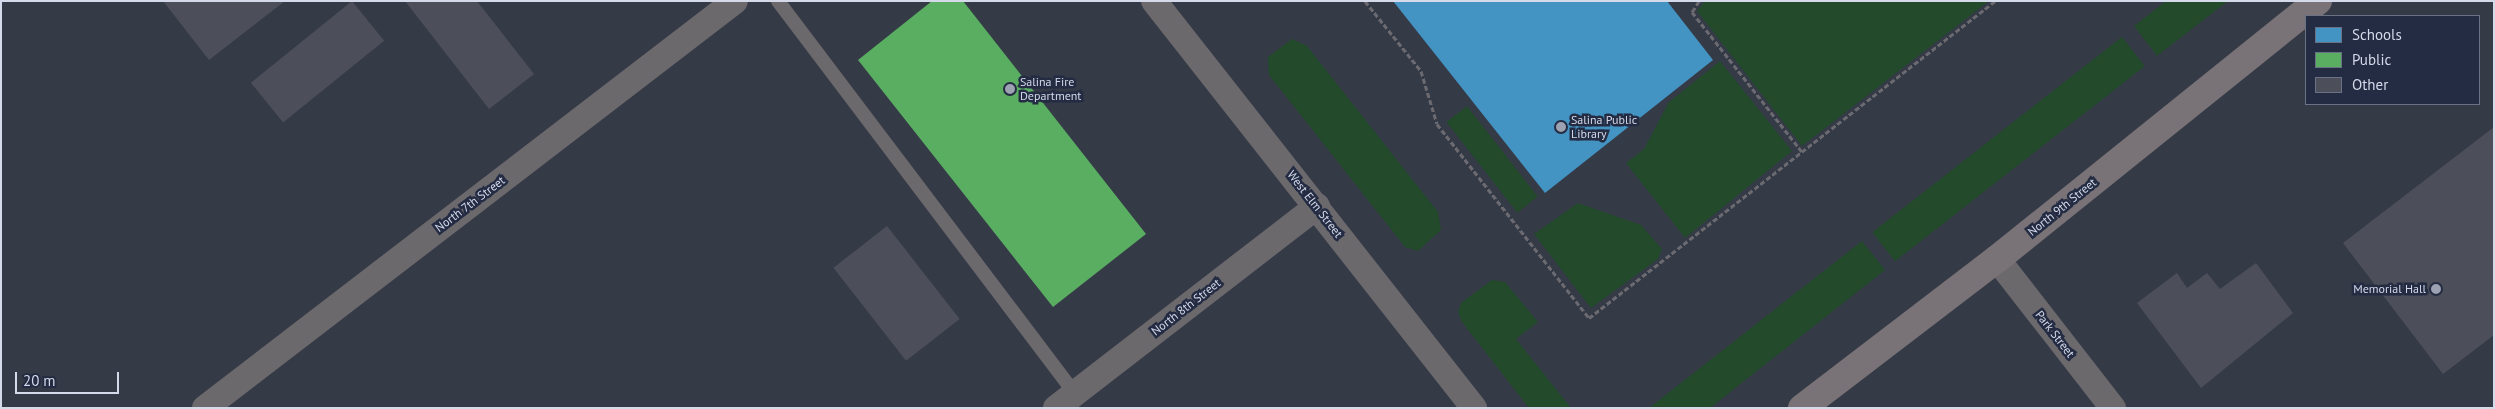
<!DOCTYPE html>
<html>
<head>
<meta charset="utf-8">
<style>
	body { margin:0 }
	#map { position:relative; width:2495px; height:409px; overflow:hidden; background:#353a47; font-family:"PT Sans",sans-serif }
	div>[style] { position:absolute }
	.green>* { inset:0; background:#224a2b; transform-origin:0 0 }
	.schools>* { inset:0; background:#4393c3 }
	.public>* { inset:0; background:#5aae61 }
	.building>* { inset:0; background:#4c4f5a; transform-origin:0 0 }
	.path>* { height:3px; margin-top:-1.5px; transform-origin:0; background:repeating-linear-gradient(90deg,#6b6a70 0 5px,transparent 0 7.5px) }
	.service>* { height:14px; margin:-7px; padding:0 7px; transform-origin:7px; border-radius:7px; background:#6c696d }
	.minor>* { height:26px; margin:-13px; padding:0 13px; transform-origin:13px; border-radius:13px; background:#6c696d }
	.primary>* { height:28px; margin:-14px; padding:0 14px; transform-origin:14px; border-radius:14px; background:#797377 }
	.dots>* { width:14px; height:14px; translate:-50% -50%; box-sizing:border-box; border:2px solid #242c43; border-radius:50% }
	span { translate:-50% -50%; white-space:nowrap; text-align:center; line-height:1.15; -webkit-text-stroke:5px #242c43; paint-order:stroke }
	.poi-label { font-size:12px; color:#d4daea }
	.left { translate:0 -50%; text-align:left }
	.right { translate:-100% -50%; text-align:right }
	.street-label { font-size:12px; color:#d4daea }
	.frame { position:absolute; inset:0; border:2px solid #d4daea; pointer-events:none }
	.legend { position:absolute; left:2305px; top:15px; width:175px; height:90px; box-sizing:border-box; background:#242c43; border:1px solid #6a7286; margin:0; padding:6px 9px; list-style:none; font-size:15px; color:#d4daea }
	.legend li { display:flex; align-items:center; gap:10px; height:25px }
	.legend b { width:25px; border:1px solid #6a7286 }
	.scale { position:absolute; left:15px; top:372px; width:104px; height:22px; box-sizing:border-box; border:2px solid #d4daea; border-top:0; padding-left:6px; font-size:15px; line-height:18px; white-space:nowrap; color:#d4daea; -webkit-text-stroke:4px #242c43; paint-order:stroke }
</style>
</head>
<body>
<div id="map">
	<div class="green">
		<i style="clip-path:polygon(1705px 1px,1989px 1px,1802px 146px,1697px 11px)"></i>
		<i style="clip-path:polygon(2166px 1px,2228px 1px,2157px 56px,2134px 26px)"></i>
		<i style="left:2122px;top:37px;width:37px;height:317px;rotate:52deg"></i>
		<i style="clip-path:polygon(1292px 39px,1307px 46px,1438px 212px,1441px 230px,1418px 251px,1405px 247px,1269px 75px,1268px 57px)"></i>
		<i style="clip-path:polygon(1720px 61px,1792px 151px,1685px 238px,1626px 163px,1644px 149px,1669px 102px)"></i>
		<i style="left:1467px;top:106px;width:115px;height:26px;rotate:52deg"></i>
		<i style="clip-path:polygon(1578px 203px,1641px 225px,1662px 249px,1658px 259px,1591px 308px,1534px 234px)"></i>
		<i style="clip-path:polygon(1862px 241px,1885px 270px,1710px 408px,1649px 408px)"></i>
		<i style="clip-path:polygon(1492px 280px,1505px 282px,1538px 322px,1516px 339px,1571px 408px,1529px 408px,1462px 322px,1458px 312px,1461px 303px)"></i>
	</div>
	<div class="schools">
		<i style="clip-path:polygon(1393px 1px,1667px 1px,1713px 60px,1545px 193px)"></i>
	</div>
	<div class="public">
		<i style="clip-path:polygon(932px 1px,963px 1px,1146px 234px,1053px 307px,858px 60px)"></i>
	</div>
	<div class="building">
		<i style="clip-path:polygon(163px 1px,285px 1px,209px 60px)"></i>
		<i style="left:352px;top:1px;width:51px;height:130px;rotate:51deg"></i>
		<i style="clip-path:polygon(405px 1px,477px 1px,534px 74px,489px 109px)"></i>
		<i style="clip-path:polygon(2494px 127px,2494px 335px,2443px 374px,2343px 243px)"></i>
		<i style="left:887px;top:226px;width:118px;height:68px;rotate:52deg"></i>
		<i style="clip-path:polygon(2256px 263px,2293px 313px,2201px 388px,2137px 303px,2177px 273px,2187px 288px,2207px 273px,2220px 289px)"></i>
	</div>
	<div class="path">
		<i style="left:1365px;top:1px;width:90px;rotate:51.3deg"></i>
		<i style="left:1421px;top:71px;width:55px;rotate:73.2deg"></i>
		<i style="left:1437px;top:124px;width:246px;rotate:51.9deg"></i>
		<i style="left:1589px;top:318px;width:515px;rotate:-37.98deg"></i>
		<i style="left:1699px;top:1px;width:13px;rotate:122deg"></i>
		<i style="left:1692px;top:12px;width:178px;rotate:51.8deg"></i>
	</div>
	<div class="service">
		<i style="left:778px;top:1px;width:491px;rotate:52.9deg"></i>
	</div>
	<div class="minor">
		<i style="left:1154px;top:1px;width:518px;rotate:51.82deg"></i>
		<i style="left:1997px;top:259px;width:189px;rotate:52.1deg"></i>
		<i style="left:205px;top:408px;width:668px;rotate:-37.52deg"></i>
		<i style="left:1056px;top:408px;width:330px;rotate:-37.7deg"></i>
	</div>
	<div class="primary">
		<i style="left:1802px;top:408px;width:245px;rotate:-37.4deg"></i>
		<i style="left:1997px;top:259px;width:412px;rotate:-38.8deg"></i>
	</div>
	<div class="dots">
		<i style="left:1010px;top:89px;background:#9ca2b1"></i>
		<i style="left:1561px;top:127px;background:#9ca2b1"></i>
		<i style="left:2436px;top:289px;background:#9ca2b1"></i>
	</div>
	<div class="poi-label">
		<span class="left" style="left:1020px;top:89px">Salina Fire<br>Department</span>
		<span class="left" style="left:1571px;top:127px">Salina Public<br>Library</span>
		<span class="right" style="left:2426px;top:289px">Memorial Hall</span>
	</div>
	<div class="street-label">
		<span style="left:470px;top:204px;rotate:-37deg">North 7th Street</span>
		<span style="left:1315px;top:204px;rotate:52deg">West Elm Street</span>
		<span style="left:2062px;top:207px;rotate:-39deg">North 9th Street</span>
		<span style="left:1186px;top:307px;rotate:-38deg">North 8th Street</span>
		<span style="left:2055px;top:334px;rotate:52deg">Park Street</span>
	</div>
	<div class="frame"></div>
	<ul class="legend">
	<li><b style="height:14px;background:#4393c3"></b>Schools</li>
	<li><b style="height:14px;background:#5aae61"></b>Public</li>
	<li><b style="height:14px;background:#4c4f5a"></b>Other</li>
	</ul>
	<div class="scale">20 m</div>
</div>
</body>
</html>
